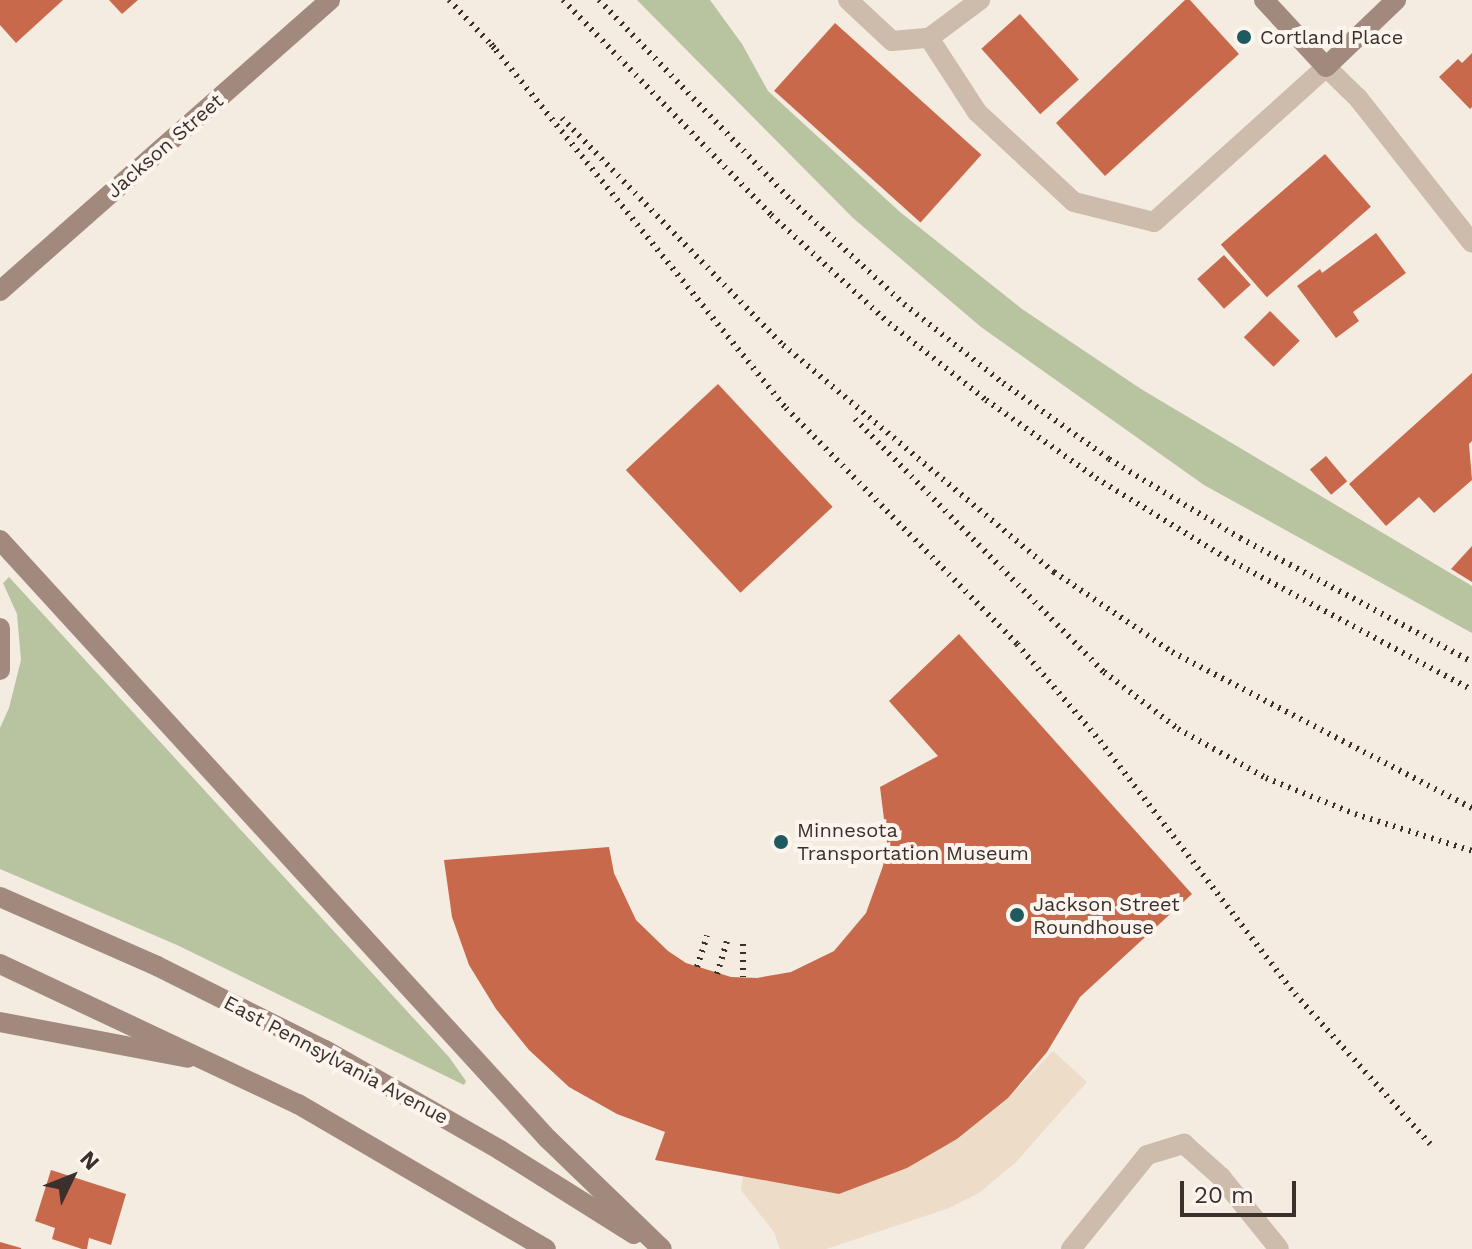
<!DOCTYPE html>
<html>
<head>
<meta charset="utf-8">
<style>
	body { margin:0 }
	#map { position:relative; width:1472px; height:1249px; overflow:hidden; background:#f4ebe1; font-family:"Work Sans",sans-serif }
	div>[style] { position:absolute }
	.green>* { inset:0; background:#b8c4a0 }
	.plaza>* { inset:0; background:#ecdcc8 }
	.building>* { inset:0; background:#c8694b; transform-origin:0 0 }
	.lane>* { height:20px; margin:-10px; padding:0 10px; transform-origin:10px; border-radius:10px; background:#cdbbac }
	.street>* { height:20px; margin:-10px; padding:0 10px; transform-origin:10px; border-radius:10px; background:#cdbbac }
	.secondary>* { height:20px; margin:-10px; padding:0 10px; transform-origin:10px; border-radius:10px; background:#a18a7d }
	.rail>* { height:6px; margin-top:-3px; transform-origin:0; background:repeating-linear-gradient(90deg,#3b302b 0 2px,transparent 0 8px) }
	.dots>* { width:22px; height:22px; translate:-50% -50%; box-sizing:border-box; border:4px solid #fbf5ee; border-radius:50% }
	span { translate:-50% -50%; white-space:nowrap; text-align:center; line-height:1.15; -webkit-text-stroke:8px #fbf5ee; paint-order:stroke }
	.poi-label { font-size:20px; color:#3b302b }
	.left { translate:0 -50%; text-align:left }
	.street-label { font-size:20px; color:#3b302b }
	.north { position:absolute; left:32px; top:1137px; width:80px; height:80px; -webkit-text-stroke:6px #fbf5ee; paint-order:stroke; rotate:47deg; font-size:22px; font-weight:700; line-height:32px; text-align:center; color:#3b302b }
	.north::after { content:''; display:block; margin:auto; width:28px; height:36px; background:#3b302b; clip-path:polygon(50% 0,100% 100%,50% 72%,0 100%) }
	.scale { position:absolute; left:1180px; top:1181px; width:116px; height:36px; box-sizing:border-box; border:4px solid #3b302b; border-top:0; padding-left:10px; font-size:24px; line-height:28px; white-space:nowrap; color:#3b302b; -webkit-text-stroke:6px #fbf5ee; paint-order:stroke }
</style>
</head>
<body>
<div id="map">
	<div class="green">
		<i style="clip-path:polygon(637px 0,710px 0,742px 44px,768px 91px,900px 212px,1022px 309px,1141px 389px,1472px 586px,1472px 633px,1204px 485px,981px 327px,853px 218px)"></i>
		<i style="clip-path:polygon(9px 577px,449px 1057px,466px 1081px,464px 1085px,177px 945px,0 869px,0 728px,9px 708px,21px 660px,17px 614px,3px 583px)"></i>
	</div>
	<div class="plaza">
		<i style="clip-path:polygon(1053px 1051px,1087px 1082px,1015px 1163px,979px 1193px,949px 1208px,826px 1249px,780px 1249px,774px 1232px,741px 1190px,743px 1176px,839px 1194px,907px 1168px,957px 1139px,1008px 1098px)"></i>
	</div>
	<div class="building">
		<i style="clip-path:polygon(0 0,63px 0,16px 43px,0 25px)"></i>
		<i style="clip-path:polygon(109px 0,138px 0,122px 14px)"></i>
		<i style="clip-path:polygon(1185px 0,1190px 0,1239px 54px,1105px 176px,1056px 123px)"></i>
		<i style="left:1020px;top:14px;width:88px;height:52px;rotate:48deg"></i>
		<i style="left:835px;top:23px;width:197px;height:91px;rotate:42deg"></i>
		<i style="clip-path:polygon(1472px 53px,1472px 107px,1470px 109px,1439px 77px,1458px 59px,1462px 63px)"></i>
		<i style="left:1325px;top:154px;width:70px;height:138px;rotate:49deg"></i>
		<i style="clip-path:polygon(1376px 233px,1406px 273px,1353px 312px,1359px 321px,1336px 338px,1297px 286px,1320px 269px,1322px 273px)"></i>
		<i style="left:1224px;top:255px;width:40px;height:36px;rotate:48deg"></i>
		<i style="left:1270px;top:311px;width:42px;height:37px;rotate:45deg"></i>
		<i style="clip-path:polygon(1472px 373px,1472px 441px,1469px 444px,1472px 480px,1434px 513px,1419px 497px,1386px 526px,1349px 484px)"></i>
		<i style="left:718px;top:384px;width:168px;height:126px;rotate:47deg"></i>
		<i style="left:1326px;top:456px;width:33px;height:21px;rotate:50deg"></i>
		<i style="clip-path:polygon(1472px 546px,1472px 582px,1451px 569px)"></i>
		<i style="clip-path:polygon(959px 634px,1192px 894px,1080px 997px,1047px 1052px,1008px 1098px,957px 1139px,907px 1168px,839px 1194px,655px 1160px,665px 1132px,617px 1114px,569px 1087px,529px 1050px,496px 1009px,469px 965px,452px 917px,444px 860px,609px 847px,614px 873px,636px 920px,668px 951px,686px 963px,731px 977px,757px 978px,791px 972px,834px 951px,866px 913px,883px 866px,887px 843px,880px 787px,938px 756px,889px 701px)"></i>
		<i style="clip-path:polygon(51px 1170px,126px 1194px,111px 1245px,89px 1238px,87px 1249px,82px 1249px,52px 1239px,55px 1228px,35px 1221px)"></i>
		<i style="clip-path:polygon(0 1242px,21px 1248px,21px 1249px,0 1249px)"></i>
	</div>
	<div class="lane">
		<i style="left:848px;top:0;width:60px;rotate:43deg"></i>
		<i style="left:892px;top:41px;width:37px;rotate:-5deg"></i>
		<i style="left:929px;top:38px;width:64px;rotate:-36.7deg"></i>
		<i style="left:929px;top:38px;width:88px;rotate:57deg"></i>
		<i style="left:977px;top:112px;width:132px;rotate:42.9deg"></i>
		<i style="left:1074px;top:202px;width:82px;rotate:14deg"></i>
		<i style="left:1154px;top:222px;width:232px;rotate:-42deg"></i>
		<i style="left:1071px;top:1249px;width:121px;rotate:-51deg"></i>
		<i style="left:1147px;top:1155px;width:39px;rotate:-17deg"></i>
		<i style="left:1184px;top:1144px;width:50px;rotate:41.7deg"></i>
		<i style="left:1221px;top:1177px;width:92px;rotate:51.1deg"></i>
	</div>
	<div class="street">
		<i style="left:1326px;top:67px;width:45px;rotate:44.1deg"></i>
		<i style="left:1358px;top:98px;width:184px;rotate:51.8deg"></i>
	</div>
	<div class="secondary">
		<i style="left:1264px;top:0;width:91px;rotate:47.2deg"></i>
		<i style="left:1326px;top:67px;width:97px;rotate:-43.7deg"></i>
		<i style="left:0;top:291px;width:440px;rotate:-41.4deg"></i>
		<i style="left:0;top:540px;width:812px;rotate:47.55deg"></i>
		<i style="left:548px;top:1139px;width:158px;rotate:44deg"></i>
		<i style="left:0;top:628px;width:42px;rotate:90deg"></i>
		<i style="left:0;top:897px;width:171px;rotate:23.7deg"></i>
		<i style="left:157px;top:966px;width:188px;rotate:26.6deg"></i>
		<i style="left:325px;top:1050px;width:202px;rotate:29.7deg"></i>
		<i style="left:500px;top:1150px;width:158px;rotate:32.1deg"></i>
		<i style="left:0;top:964px;width:329px;rotate:25.2deg"></i>
		<i style="left:298px;top:1104px;width:287px;rotate:30.3deg"></i>
		<i style="left:0;top:1022px;width:191px;rotate:10.8deg"></i>
	</div>
	<div class="rail">
		<i style="left:449px;top:0;width:71px;rotate:46.7deg"></i>
		<i style="left:563px;top:0;width:299px;rotate:45.9deg"></i>
		<i style="left:771px;top:215px;width:160px;rotate:42.5deg"></i>
		<i style="left:889px;top:323px;width:124px;rotate:38.4deg"></i>
		<i style="left:986px;top:400px;width:135px;rotate:35.3deg"></i>
		<i style="left:1096px;top:478px;width:153px;rotate:31.6deg"></i>
		<i style="left:1226px;top:558px;width:279px;rotate:28.2deg"></i>
		<i style="left:599px;top:0;width:279px;rotate:46.2deg"></i>
		<i style="left:792px;top:201px;width:152px;rotate:42.6deg"></i>
		<i style="left:904px;top:304px;width:127px;rotate:38.6deg"></i>
		<i style="left:1003px;top:383px;width:130px;rotate:35.6deg"></i>
		<i style="left:1109px;top:459px;width:153px;rotate:31.1deg"></i>
		<i style="left:1240px;top:538px;width:263px;rotate:28.1deg"></i>
		<i style="left:491px;top:44px;width:469px;rotate:51deg"></i>
		<i style="left:786px;top:408px;width:330px;rotate:45.6deg"></i>
		<i style="left:1017px;top:644px;width:128px;rotate:49.4deg"></i>
		<i style="left:1100px;top:741px;width:319px;rotate:52.4deg"></i>
		<i style="left:1295px;top:994px;width:202px;rotate:48deg"></i>
		<i style="left:562px;top:118px;width:317px;rotate:45.8deg"></i>
		<i style="left:783px;top:345px;width:354px;rotate:40deg"></i>
		<i style="left:1054px;top:572px;width:143px;rotate:34.1deg"></i>
		<i style="left:1172px;top:652px;width:338px;rotate:27.5deg"></i>
		<i style="left:855px;top:419px;width:355px;rotate:45.5deg"></i>
		<i style="left:1104px;top:672px;width:93px;rotate:37.6deg"></i>
		<i style="left:1178px;top:729px;width:101px;rotate:29.1deg"></i>
		<i style="left:1266px;top:778px;width:96px;rotate:22deg"></i>
		<i style="left:1355px;top:814px;width:123px;rotate:17.5deg"></i>
		<i style="left:743px;top:944px;width:33px;rotate:90deg"></i>
		<i style="left:697px;top:967px;width:33px;rotate:-72deg"></i>
		<i style="left:717px;top:974px;width:34px;rotate:-73deg"></i>
	</div>
	<div class="dots">
		<i style="left:1244px;top:37px;background:#1f5a5e"></i>
		<i style="left:781px;top:842px;background:#1f5a5e"></i>
		<i style="left:1017px;top:915px;background:#1f5a5e"></i>
	</div>
	<div class="poi-label">
		<span class="left" style="left:1260px;top:37px">Cortland Place</span>
		<span class="left" style="left:797px;top:842px">Minnesota<br>Transportation Museum</span>
		<span class="left" style="left:1033px;top:916px">Jackson Street<br>Roundhouse</span>
	</div>
	<div class="street-label">
		<span style="left:165px;top:146px;rotate:-41deg">Jackson Street</span>
		<span style="left:336px;top:1060px;rotate:28deg">East Pennsylvania Avenue</span>
	</div>
	<div class="north">N</div>
	<div class="scale">20 m</div>
</div>
</body>
</html>
